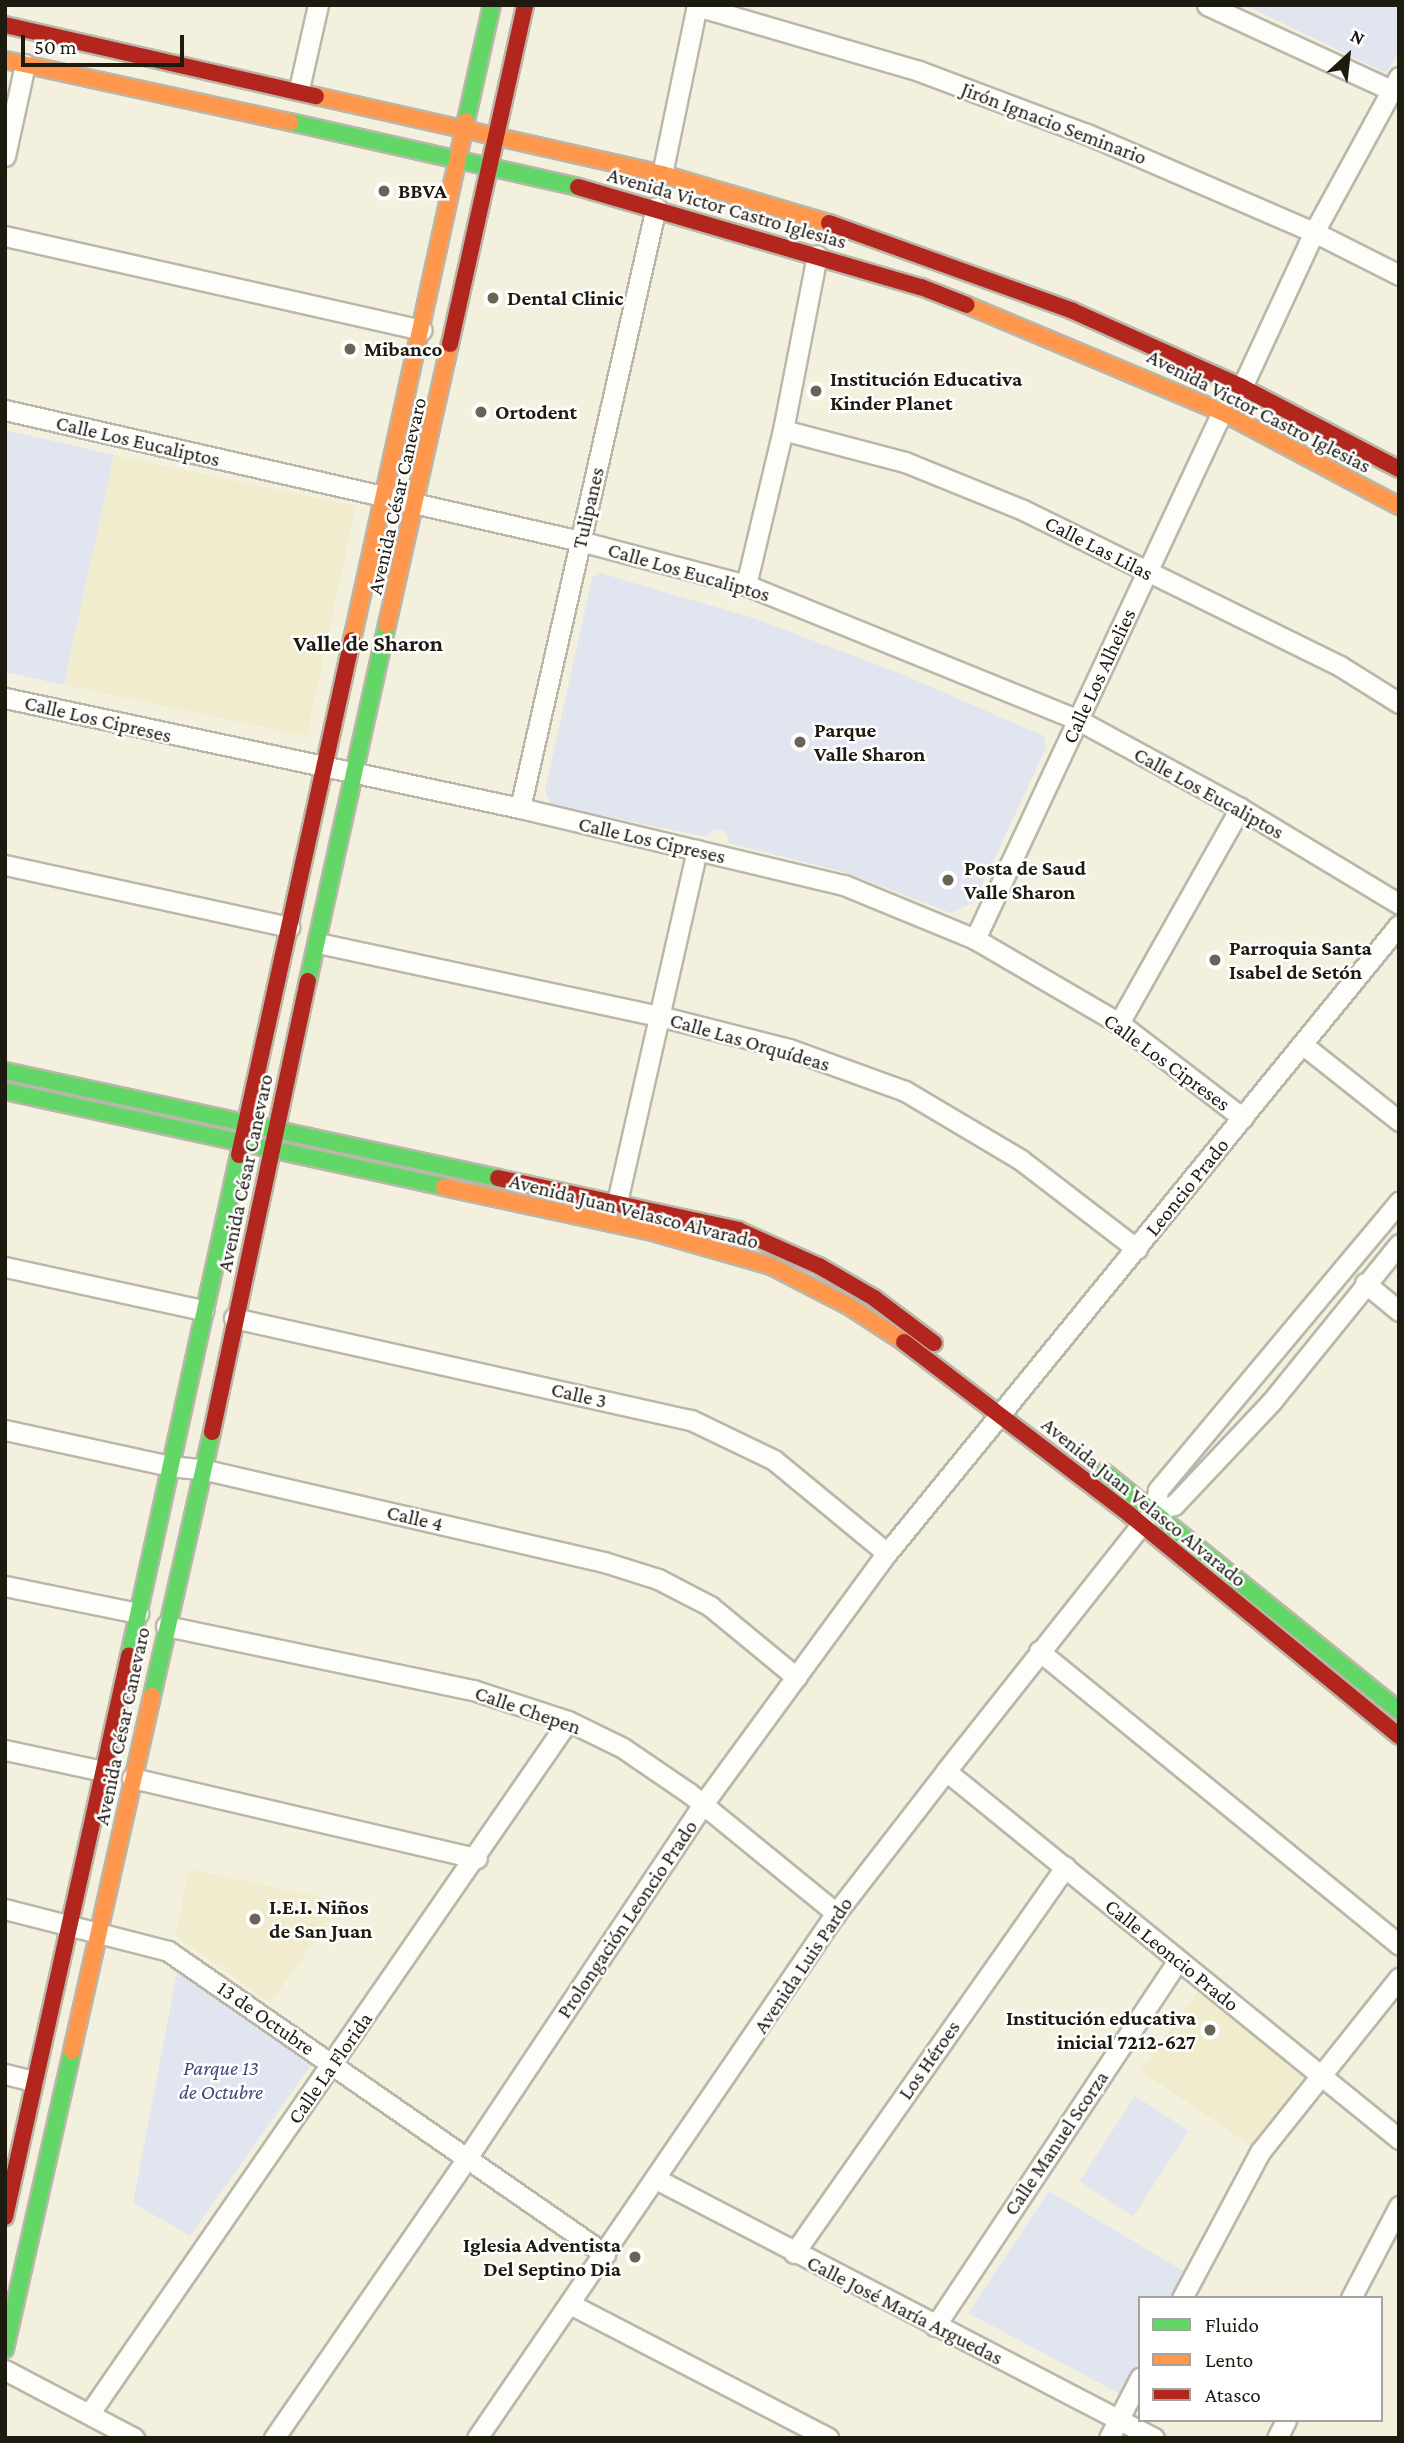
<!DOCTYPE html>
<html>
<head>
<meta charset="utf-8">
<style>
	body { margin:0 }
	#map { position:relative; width:1404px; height:2443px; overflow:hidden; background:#f3f0de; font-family:"Crimson Pro",serif }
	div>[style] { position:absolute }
	.built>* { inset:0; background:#f2ecce; transform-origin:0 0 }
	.green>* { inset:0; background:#e1e5f0; transform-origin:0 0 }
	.roads { filter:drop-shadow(2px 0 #bab7a9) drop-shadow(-2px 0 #bab7a9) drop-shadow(0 2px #bab7a9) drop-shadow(0 -2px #bab7a9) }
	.street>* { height:19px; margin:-9.5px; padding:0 9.5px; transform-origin:9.5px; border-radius:9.5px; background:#fdfdfa }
	.fast>* { height:16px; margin:-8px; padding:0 8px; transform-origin:8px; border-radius:8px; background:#63d668 }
	.slow>* { height:16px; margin:-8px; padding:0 8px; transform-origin:8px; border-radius:8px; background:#ff974d }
	.jam>* { height:16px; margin:-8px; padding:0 8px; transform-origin:8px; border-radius:8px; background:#b3261e }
	.dots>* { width:19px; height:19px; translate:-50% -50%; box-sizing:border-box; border:4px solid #fff; border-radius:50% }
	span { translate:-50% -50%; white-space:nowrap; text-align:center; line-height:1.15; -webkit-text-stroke:5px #fff; paint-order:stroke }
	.street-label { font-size:21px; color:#1d1a0f }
	.poi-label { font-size:21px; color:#1d1a0f; font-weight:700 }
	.left { translate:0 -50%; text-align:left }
	.right { translate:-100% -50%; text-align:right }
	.park-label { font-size:21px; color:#414a7d; font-style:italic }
	.neighbourhood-label { font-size:23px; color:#1d1a0f; font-weight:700 }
	.frame { position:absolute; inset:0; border:7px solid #1d1a0f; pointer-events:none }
	.legend { position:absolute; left:1138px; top:2296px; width:245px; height:126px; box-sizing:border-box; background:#fff; border:2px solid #a5a39f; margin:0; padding:9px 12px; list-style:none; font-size:21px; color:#1d1a0f }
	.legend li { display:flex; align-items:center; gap:14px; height:35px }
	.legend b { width:35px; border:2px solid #a5a39f }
	.north { position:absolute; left:1313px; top:21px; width:70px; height:70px; -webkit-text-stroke:5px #fff; paint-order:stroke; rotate:27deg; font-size:19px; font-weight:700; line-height:28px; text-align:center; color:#1d1a0f }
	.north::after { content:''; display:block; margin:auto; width:24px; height:32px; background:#1d1a0f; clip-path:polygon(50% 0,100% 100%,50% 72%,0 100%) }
	.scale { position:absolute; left:21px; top:35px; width:163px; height:32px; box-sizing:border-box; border:4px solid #1d1a0f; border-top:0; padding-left:9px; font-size:21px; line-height:24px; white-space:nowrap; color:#1d1a0f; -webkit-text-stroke:5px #fff; paint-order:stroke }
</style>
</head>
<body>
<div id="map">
	<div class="built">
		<i style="left:114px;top:455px;width:247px;height:235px;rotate:12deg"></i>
		<i style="clip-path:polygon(189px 1869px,343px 1902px,270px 2003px,176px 1936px)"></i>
		<i style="clip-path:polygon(1200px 1989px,1303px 2076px,1253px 2147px,1141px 2071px)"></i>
	</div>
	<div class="green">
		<i style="clip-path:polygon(1245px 5px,1399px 5px,1399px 53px,1386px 73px)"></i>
		<i style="clip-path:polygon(5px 430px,114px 455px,64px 685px,5px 672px)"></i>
		<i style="clip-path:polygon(600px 573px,753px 618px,899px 673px,1044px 736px,1046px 748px,974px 902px,951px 913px,844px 872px,730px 843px,725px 831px,714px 829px,707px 837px,551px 805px,545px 791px,592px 578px)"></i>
		<i style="clip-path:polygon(177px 1972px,311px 2065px,190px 2236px,133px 2203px)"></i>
		<i style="left:1135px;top:2096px;width:64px;height:102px;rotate:33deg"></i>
		<i style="clip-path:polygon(1049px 2191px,1187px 2273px,1174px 2298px,1140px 2298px,1140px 2362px,1122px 2395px,968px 2313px)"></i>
	</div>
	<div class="roads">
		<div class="street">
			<i style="left:1207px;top:5px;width:203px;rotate:24.8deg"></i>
			<i style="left:697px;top:6px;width:231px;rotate:16.3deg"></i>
			<i style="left:919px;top:71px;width:179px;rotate:20.6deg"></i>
			<i style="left:1087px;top:134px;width:247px;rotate:23.4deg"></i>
			<i style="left:1314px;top:232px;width:95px;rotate:26.8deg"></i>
			<i style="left:299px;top:89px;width:86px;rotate:-77.3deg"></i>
			<i style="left:5px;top:156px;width:94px;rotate:-77.7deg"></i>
			<i style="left:662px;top:174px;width:173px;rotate:-78.3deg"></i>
			<i style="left:5px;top:236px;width:427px;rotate:12.7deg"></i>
			<i style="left:1242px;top:387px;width:171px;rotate:-65.1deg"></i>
			<i style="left:1314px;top:232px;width:177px;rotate:-61.3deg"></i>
			<i style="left:5px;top:410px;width:590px;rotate:12.83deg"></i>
			<i style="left:580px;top:541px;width:172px;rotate:14.8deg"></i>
			<i style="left:746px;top:585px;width:358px;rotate:22.1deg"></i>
			<i style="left:1078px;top:720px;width:184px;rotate:28.5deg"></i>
			<i style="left:1240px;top:808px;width:186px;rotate:31.1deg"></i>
			<i style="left:783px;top:430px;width:126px;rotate:14.7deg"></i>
			<i style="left:905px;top:462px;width:127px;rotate:22.1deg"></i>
			<i style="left:1023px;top:510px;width:353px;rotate:26.2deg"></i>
			<i style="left:1340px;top:666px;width:70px;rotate:32.1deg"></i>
			<i style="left:746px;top:585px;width:159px;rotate:-76.6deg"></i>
			<i style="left:783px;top:430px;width:178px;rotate:-79deg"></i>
			<i style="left:5px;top:698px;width:527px;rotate:12.06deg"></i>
			<i style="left:520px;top:808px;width:333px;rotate:13.4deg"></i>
			<i style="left:844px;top:885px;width:142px;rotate:22.4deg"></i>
			<i style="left:975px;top:939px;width:167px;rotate:30.3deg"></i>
			<i style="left:1119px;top:1023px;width:156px;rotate:37.5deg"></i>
			<i style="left:520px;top:808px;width:616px;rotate:-77.25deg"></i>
			<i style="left:5px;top:865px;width:291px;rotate:12.3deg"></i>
			<i style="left:975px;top:939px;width:582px;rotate:-64.89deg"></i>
			<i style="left:318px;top:943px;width:349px;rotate:12.1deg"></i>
			<i style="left:659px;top:1016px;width:134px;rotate:14.2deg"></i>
			<i style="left:789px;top:1049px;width:123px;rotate:19.9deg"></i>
			<i style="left:905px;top:1091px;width:135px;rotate:30.7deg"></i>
			<i style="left:1021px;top:1160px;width:146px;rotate:37.5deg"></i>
			<i style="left:1119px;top:1023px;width:247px;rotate:-60.6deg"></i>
			<i style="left:1302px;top:1044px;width:124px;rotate:38.4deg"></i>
			<i style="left:617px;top:1202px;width:361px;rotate:-77.2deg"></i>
			<i style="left:5px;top:1267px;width:203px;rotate:12.3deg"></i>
			<i style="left:1365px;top:1283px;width:44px;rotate:39.5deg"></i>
			<i style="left:234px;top:1318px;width:468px;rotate:12.6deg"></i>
			<i style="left:691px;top:1420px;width:92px;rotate:25.7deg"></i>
			<i style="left:774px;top:1460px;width:146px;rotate:39.5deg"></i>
			<i style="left:5px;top:1430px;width:169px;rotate:12.3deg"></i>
			<i style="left:170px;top:1466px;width:31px;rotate:6deg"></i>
			<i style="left:201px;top:1469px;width:414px;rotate:13deg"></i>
			<i style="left:604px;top:1562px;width:57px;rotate:17.5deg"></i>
			<i style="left:658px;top:1579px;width:59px;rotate:27.4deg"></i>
			<i style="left:710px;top:1606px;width:112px;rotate:39.5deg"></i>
			<i style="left:1154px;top:1511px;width:21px;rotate:-79deg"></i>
			<i style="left:1158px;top:1490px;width:376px;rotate:-50.1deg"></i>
			<i style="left:5px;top:1586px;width:136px;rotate:11.5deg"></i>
			<i style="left:166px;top:1626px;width:314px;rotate:11.8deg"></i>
			<i style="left:473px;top:1690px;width:100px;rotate:18.1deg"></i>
			<i style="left:568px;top:1721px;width:61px;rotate:26.1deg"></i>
			<i style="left:623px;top:1748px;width:80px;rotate:34.3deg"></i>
			<i style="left:689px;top:1793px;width:190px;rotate:39.2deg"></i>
			<i style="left:1039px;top:1651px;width:465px;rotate:39.2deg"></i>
			<i style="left:5px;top:1750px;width:100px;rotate:12.1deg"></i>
			<i style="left:946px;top:1771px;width:584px;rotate:39.09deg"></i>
			<i style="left:132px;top:1778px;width:354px;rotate:13.1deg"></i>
			<i style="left:5px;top:1909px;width:168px;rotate:14.4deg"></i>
			<i style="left:168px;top:1951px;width:532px;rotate:34.74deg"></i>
			<i style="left:5px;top:2074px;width:29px;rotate:14deg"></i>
			<i style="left:658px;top:2180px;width:559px;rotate:27.48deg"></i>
			<i style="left:794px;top:2253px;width:472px;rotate:-54.9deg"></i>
			<i style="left:1182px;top:2298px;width:166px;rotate:-61.9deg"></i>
			<i style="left:1260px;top:2152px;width:223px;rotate:-51.4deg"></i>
			<i style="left:1351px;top:2298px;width:104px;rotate:-62.4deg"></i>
			<i style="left:570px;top:2304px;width:291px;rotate:27.4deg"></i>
			<i style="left:935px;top:2326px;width:439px;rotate:-56.4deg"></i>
			<i style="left:5px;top:2370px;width:146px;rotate:27.8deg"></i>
			<i style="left:89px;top:2414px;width:842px;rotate:-55.35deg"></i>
			<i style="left:274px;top:2438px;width:340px;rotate:-55.4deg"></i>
			<i style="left:467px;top:2158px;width:425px;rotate:-56.3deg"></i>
			<i style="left:703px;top:1804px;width:311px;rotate:-53.8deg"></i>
			<i style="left:887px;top:1553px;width:810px;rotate:-50.81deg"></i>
			<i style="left:477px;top:2438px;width:636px;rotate:-55.64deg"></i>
			<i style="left:836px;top:1913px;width:180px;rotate:-52.2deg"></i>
			<i style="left:946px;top:1771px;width:314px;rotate:-51.6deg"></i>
			<i style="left:1141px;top:1525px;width:19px;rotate:-47deg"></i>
			<i style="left:1154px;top:1511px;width:21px;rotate:-17deg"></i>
			<i style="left:1174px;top:1505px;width:143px;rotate:-46.7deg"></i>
			<i style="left:1272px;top:1401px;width:202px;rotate:-51deg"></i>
			<i style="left:1109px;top:2438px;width:68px;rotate:-62.7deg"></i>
			<i style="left:1277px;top:2438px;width:20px;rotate:-63deg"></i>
		</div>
		<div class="fast">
			<i style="left:466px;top:121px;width:119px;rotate:-77.4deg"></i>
			<i style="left:290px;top:122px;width:295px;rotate:12.7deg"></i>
			<i style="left:308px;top:981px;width:365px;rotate:-77.5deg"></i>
			<i style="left:5px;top:1071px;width:504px;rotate:12.25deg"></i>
			<i style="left:5px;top:1091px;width:449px;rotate:12.3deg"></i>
			<i style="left:1104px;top:1472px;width:380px;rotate:39deg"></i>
			<i style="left:129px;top:1656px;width:513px;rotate:-77.62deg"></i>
			<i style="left:152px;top:1696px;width:271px;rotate:-77.2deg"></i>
			<i style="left:5px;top:2349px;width:305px;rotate:-77.3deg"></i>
		</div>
		<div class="slow">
			<i style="left:5px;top:60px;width:292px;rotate:12.3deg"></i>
			<i style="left:316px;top:96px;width:355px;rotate:12.7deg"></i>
			<i style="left:662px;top:174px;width:174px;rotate:16.4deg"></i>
			<i style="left:967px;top:305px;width:277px;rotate:22.8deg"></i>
			<i style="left:1222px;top:412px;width:200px;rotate:28deg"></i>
			<i style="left:387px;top:625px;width:288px;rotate:-77.4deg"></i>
			<i style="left:352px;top:640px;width:531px;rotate:-77.61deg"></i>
			<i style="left:444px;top:1187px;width:217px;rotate:12.2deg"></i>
			<i style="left:656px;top:1233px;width:120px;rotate:16deg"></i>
			<i style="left:771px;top:1266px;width:85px;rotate:27.2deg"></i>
			<i style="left:847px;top:1305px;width:68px;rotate:33deg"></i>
			<i style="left:72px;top:2051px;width:364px;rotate:-77.3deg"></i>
		</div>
		<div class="jam">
			<i style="left:5px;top:25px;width:319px;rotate:12.9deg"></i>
			<i style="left:578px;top:187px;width:357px;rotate:16.3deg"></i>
			<i style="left:921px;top:287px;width:49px;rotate:21.4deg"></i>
			<i style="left:829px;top:223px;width:259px;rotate:19.8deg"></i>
			<i style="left:1073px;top:311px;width:185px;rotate:24.2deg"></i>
			<i style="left:1242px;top:387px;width:177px;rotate:27.6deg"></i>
			<i style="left:450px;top:344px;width:347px;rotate:-77.5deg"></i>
			<i style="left:239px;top:1155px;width:527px;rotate:-77.62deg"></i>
			<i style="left:498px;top:1178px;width:246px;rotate:12.2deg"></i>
			<i style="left:738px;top:1230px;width:89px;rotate:24deg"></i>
			<i style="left:819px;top:1266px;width:64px;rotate:30.2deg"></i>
			<i style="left:874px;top:1298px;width:75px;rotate:36.9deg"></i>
			<i style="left:904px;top:1342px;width:285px;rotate:37.4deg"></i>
			<i style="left:1130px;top:1515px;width:348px;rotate:39.4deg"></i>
			<i style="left:212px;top:1432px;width:461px;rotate:-78deg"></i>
			<i style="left:5px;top:2217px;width:575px;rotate:-77.54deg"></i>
		</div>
	</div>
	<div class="dots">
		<i style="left:384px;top:191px;background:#686557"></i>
		<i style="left:493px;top:298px;background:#686557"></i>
		<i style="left:350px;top:349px;background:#686557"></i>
		<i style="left:816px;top:391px;background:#686557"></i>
		<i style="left:481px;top:412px;background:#686557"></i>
		<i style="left:800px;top:742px;background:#686557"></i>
		<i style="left:948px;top:880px;background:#686557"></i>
		<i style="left:1215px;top:960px;background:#686557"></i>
		<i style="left:255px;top:1919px;background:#686557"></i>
		<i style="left:1210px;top:2030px;background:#686557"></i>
		<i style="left:635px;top:2257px;background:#686557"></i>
	</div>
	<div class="street-label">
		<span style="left:1054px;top:123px;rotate:21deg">Jirón Ignacio Seminario</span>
		<span style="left:727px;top:208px;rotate:16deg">Avenida Victor Castro Iglesias</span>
		<span style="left:1259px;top:411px;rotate:27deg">Avenida Victor Castro Iglesias</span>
		<span style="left:138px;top:441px;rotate:13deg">Calle Los Eucaliptos</span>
		<span style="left:397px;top:496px;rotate:-77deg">Avenida César Canevaro</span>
		<span style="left:588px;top:508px;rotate:-77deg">Tulipanes</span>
		<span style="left:1099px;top:548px;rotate:27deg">Calle Las Lilas</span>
		<span style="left:689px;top:572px;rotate:16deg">Calle Los Eucaliptos</span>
		<span style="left:1099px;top:676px;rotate:-65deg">Calle Los Alhelies</span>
		<span style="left:98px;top:719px;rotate:13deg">Calle Los Cipreses</span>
		<span style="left:1209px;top:793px;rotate:29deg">Calle Los Eucaliptos</span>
		<span style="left:652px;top:840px;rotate:13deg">Calle Los Cipreses</span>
		<span style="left:750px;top:1042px;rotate:16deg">Calle Las Orquídeas</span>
		<span style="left:1167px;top:1062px;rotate:36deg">Calle Los Cipreses</span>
		<span style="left:245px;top:1173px;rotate:-78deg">Avenida César Canevaro</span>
		<span style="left:1187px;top:1187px;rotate:-51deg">Leoncio Prado</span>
		<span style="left:634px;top:1211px;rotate:14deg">Avenida Juan Velasco Alvarado</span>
		<span style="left:579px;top:1395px;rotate:13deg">Calle 3</span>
		<span style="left:1144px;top:1502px;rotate:39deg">Avenida Juan Velasco Alvarado</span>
		<span style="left:415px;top:1518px;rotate:13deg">Calle 4</span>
		<span style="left:528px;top:1710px;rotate:19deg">Calle Chepen</span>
		<span style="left:122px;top:1726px;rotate:-78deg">Avenida César Canevaro</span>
		<span style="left:627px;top:1919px;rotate:-56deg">Prolongación Leoncio Prado</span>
		<span style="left:1172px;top:1955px;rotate:39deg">Calle Leoncio Prado</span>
		<span style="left:803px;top:1965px;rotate:-56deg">Avenida Luis Pardo</span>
		<span style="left:266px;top:2018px;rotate:35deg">13 de Octubre</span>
		<span style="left:929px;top:2060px;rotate:-55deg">Los Héroes</span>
		<span style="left:330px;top:2068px;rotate:-55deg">Calle La Florida</span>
		<span style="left:1056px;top:2143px;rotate:-56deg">Calle Manuel Scorza</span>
		<span style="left:905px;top:2310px;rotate:27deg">Calle José María Arguedas</span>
	</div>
	<div class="poi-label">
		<span class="left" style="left:398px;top:191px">BBVA</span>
		<span class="left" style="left:507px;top:298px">Dental Clinic</span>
		<span class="left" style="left:364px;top:349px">Mibanco</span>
		<span class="left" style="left:830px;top:391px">Institución Educativa<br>Kinder Planet</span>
		<span class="left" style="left:495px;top:412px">Ortodent</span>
		<span class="left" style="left:814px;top:742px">Parque<br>Valle Sharon</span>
		<span class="left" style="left:964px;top:880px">Posta de Saud<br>Valle Sharon</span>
		<span class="left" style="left:1229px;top:960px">Parroquia Santa<br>Isabel de Setón</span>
		<span class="left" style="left:269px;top:1919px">I.E.I. Niños<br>de San Juan</span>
		<span class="right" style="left:1196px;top:2030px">Institución educativa<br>inicial 7212-627</span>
		<span class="right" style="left:621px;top:2257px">Iglesia Adventista<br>Del Septino Dia</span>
	</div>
	<div class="park-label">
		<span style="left:221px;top:2080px">Parque 13<br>de Octubre</span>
	</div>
	<div class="neighbourhood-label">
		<span style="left:368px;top:643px">Valle de Sharon</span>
	</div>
	<div class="frame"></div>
	<ul class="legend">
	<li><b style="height:9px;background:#63d668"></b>Fluido</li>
	<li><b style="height:9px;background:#ff974d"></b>Lento</li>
	<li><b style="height:9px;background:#b3261e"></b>Atasco</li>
	</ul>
	<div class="north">N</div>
	<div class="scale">50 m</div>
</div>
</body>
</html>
